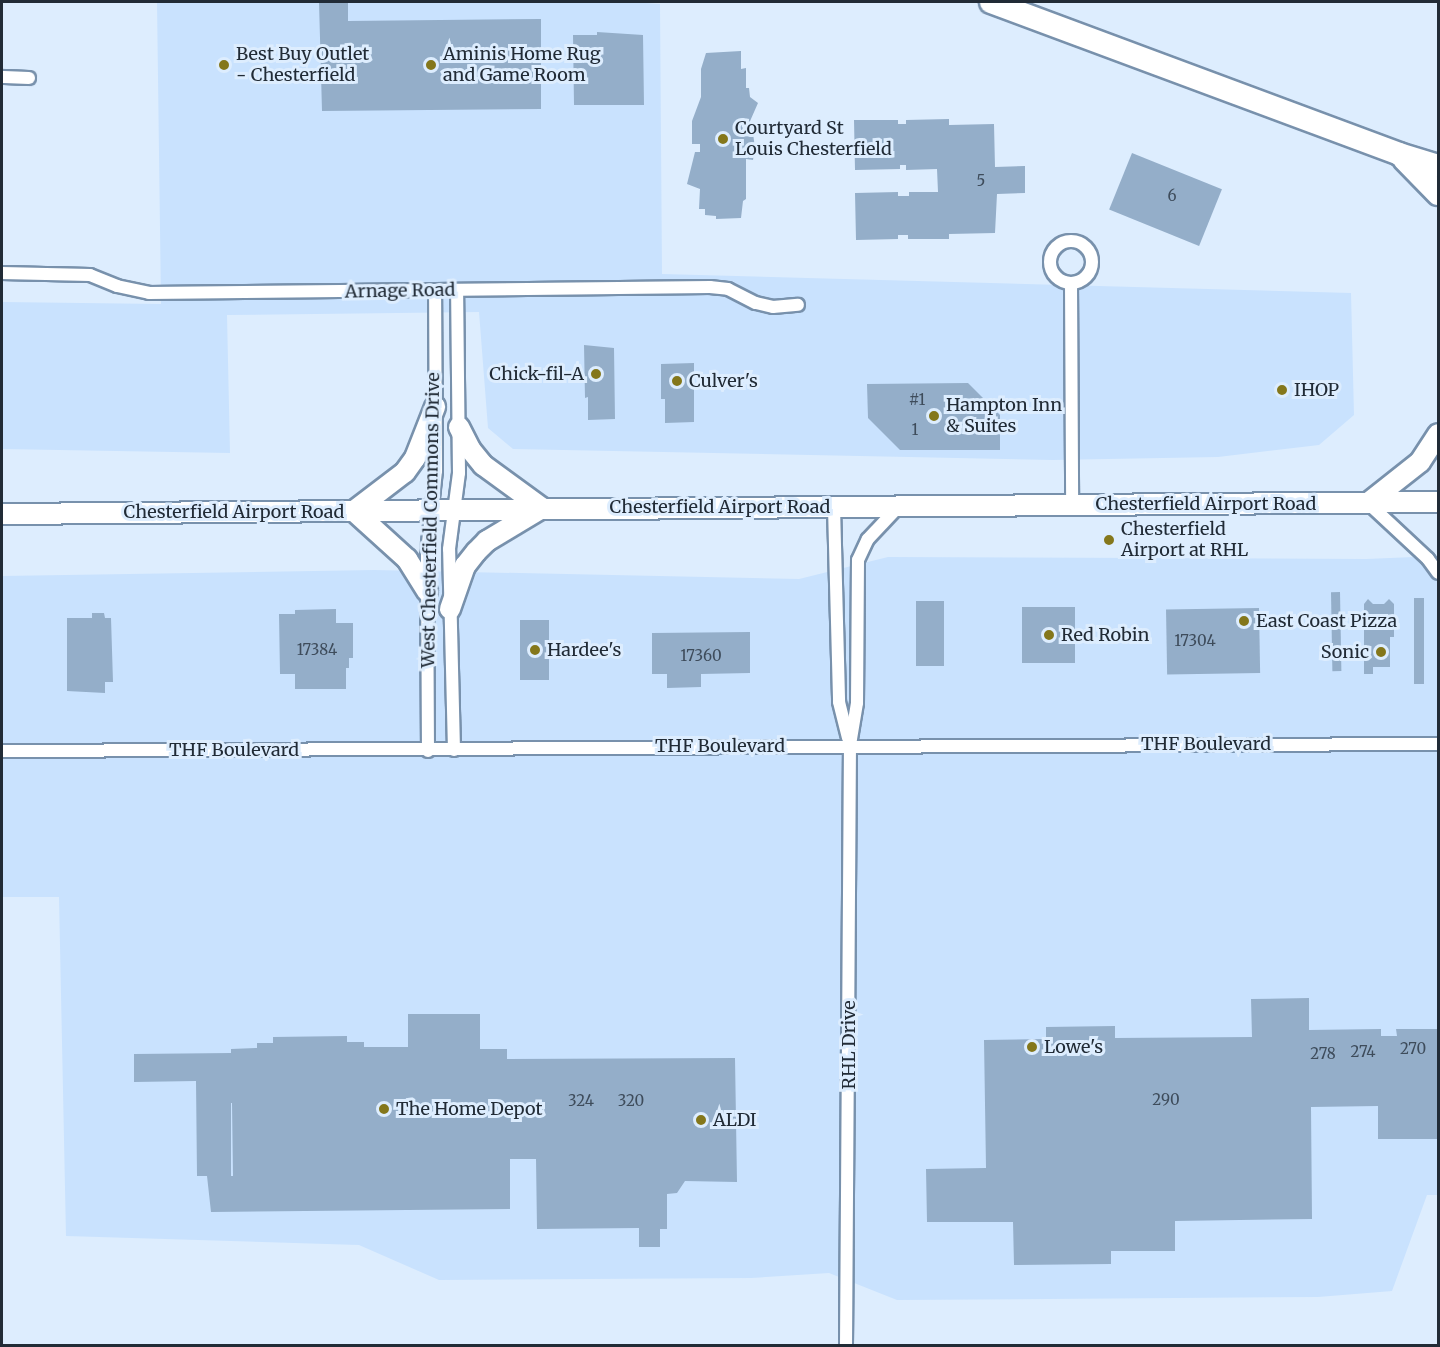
<!DOCTYPE html>
<html>
<head>
<meta charset="utf-8">
<style>
	body { margin:0 }
	#map { position:relative; width:1440px; height:1347px; overflow:hidden; background:#ddedfe; font-family:Merriweather,serif }
	div>[style] { position:absolute }
	.built>* { inset:0; background:#c9e2fe }
	.building>* { inset:0; background:#94aec9; transform-origin:0 0 }
	.roads { filter:drop-shadow(2px 0 #7891ac) drop-shadow(-2px 0 #7891ac) drop-shadow(0 2px #7891ac) drop-shadow(0 -2px #7891ac) }
	.street>* { height:12px; margin:-6px; padding:0 6px; transform-origin:6px; border-radius:6px; background:#fff }
	.street>.ring { margin:-6px; padding:0; box-sizing:content-box; background:none; border:12px solid #fff; border-radius:50% }
	.primary>* { height:20px; margin:-10px; padding:0 10px; transform-origin:10px; border-radius:10px; background:#fff }
	.highway>* { height:22px; margin:-11px; padding:0 11px; transform-origin:11px; border-radius:11px; background:#fff }
	.dots>* { width:16px; height:16px; translate:-50% -50%; box-sizing:border-box; border:3px solid #ddedfe; border-radius:50% }
	span { translate:-50% -50%; white-space:nowrap; text-align:center; line-height:1.15; -webkit-text-stroke:6px #ddedfe; paint-order:stroke }
	.number-label { font-size:15px; color:#3e4c5b }
	.number-label span { -webkit-text-stroke-width:0 }
	.poi-label { font-size:18px; color:#212b36 }
	.left { translate:0 -50%; text-align:left }
	.right { translate:-100% -50%; text-align:right }
	.street-label { font-size:18px; color:#212b36 }
	.frame { position:absolute; inset:0; border:3px solid #212b36; pointer-events:none }
</style>
</head>
<body>
<div id="map">
	<div class="built">
		<i style="clip-path:polygon(157px 2px,632px 2px,660px 4px,662px 274px,1351px 293px,1354px 415px,1319px 445px,1218px 457px,1053px 460px,513px 449px,488px 428px,479px 312px,227px 315px,230px 453px,2px 449px,2px 302px,161px 304px)"></i>
		<i style="clip-path:polygon(1438px 556px,1438px 1195px,1427px 1195px,1392px 1291px,1318px 1297px,897px 1300px,829px 1273px,751px 1278px,439px 1280px,359px 1245px,66px 1236px,59px 897px,2px 897px,2px 576px,374px 570px,799px 579px,888px 557px,1366px 559px)"></i>
	</div>
	<div class="building">
		<i style="clip-path:polygon(319px 2px,348px 2px,348px 21px,541px 19px,541px 109px,322px 111px)"></i>
		<i style="clip-path:polygon(597px 32px,643px 35px,644px 105px,574px 105px,573px 35px,597px 35px)"></i>
		<i style="clip-path:polygon(741px 51px,741px 69px,746px 68px,746px 88px,749px 88px,750px 97px,758px 103px,747px 128px,752px 126px,755px 148px,753px 160px,746px 159px,746px 199px,743px 201px,741px 218px,716px 219px,716px 216px,705px 215px,705px 209px,699px 209px,700px 189px,687px 184px,695px 152px,700px 152px,700px 144px,692px 144px,692px 121px,701px 97px,701px 69px,706px 53px)"></i>
		<i style="clip-path:polygon(949px 119px,949px 125px,994px 124px,995px 167px,1025px 166px,1025px 193px,997px 194px,995px 233px,949px 234px,949px 239px,908px 239px,908px 235px,898px 235px,898px 239px,856px 240px,855px 193px,898px 192px,898px 196px,909px 196px,909px 192px,938px 192px,937px 169px,906px 170px,906px 165px,900px 165px,900px 169px,855px 170px,854px 120px,898px 120px,898px 124px,906px 124px,906px 120px)"></i>
		<i style="left:1132px;top:153px;width:97px;height:61px;rotate:22deg"></i>
		<i style="clip-path:polygon(584px 345px,614px 348px,615px 419px,588px 420px,588px 397px,585px 398px)"></i>
		<i style="clip-path:polygon(694px 363px,694px 422px,665px 423px,665px 399px,661px 399px,661px 364px)"></i>
		<i style="clip-path:polygon(968px 383px,1000px 415px,1000px 450px,900px 450px,868px 418px,867px 384px)"></i>
		<i style="left:1340px;top:592px;width:79px;height:9px;rotate:89deg"></i>
		<i style="left:1414px;top:598px;width:10px;height:86px"></i>
		<i style="clip-path:polygon(1368px 599px,1373px 604px,1384px 604px,1389px 599px,1394px 604px,1394px 637px,1390px 637px,1390px 667px,1373px 667px,1373px 674px,1364px 674px,1364px 604px)"></i>
		<i style="left:916px;top:601px;width:28px;height:65px"></i>
		<i style="left:1075px;top:607px;width:56px;height:53px;rotate:90deg"></i>
		<i style="left:1259px;top:608px;width:65px;height:93px;rotate:89deg"></i>
		<i style="clip-path:polygon(336px 609px,336px 623px,353px 623px,353px 658px,349px 658px,349px 668px,346px 668px,346px 689px,295px 689px,295px 674px,280px 674px,279px 614px,295px 614px,295px 610px)"></i>
		<i style="clip-path:polygon(92px 613px,104px 613px,105px 618px,111px 618px,113px 682px,105px 682px,105px 693px,67px 691px,67px 618px,92px 618px)"></i>
		<i style="left:520px;top:620px;width:29px;height:60px"></i>
		<i style="clip-path:polygon(750px 632px,750px 673px,701px 674px,701px 687px,667px 688px,667px 674px,652px 674px,652px 633px)"></i>
		<i style="clip-path:polygon(1309px 998px,1309px 1030px,1381px 1029px,1381px 1036px,1397px 1036px,1396px 1029px,1438px 1029px,1438px 1139px,1378px 1139px,1378px 1106px,1311px 1107px,1312px 1219px,1175px 1221px,1175px 1251px,1111px 1251px,1111px 1264px,1014px 1265px,1013px 1222px,927px 1222px,926px 1169px,986px 1168px,984px 1040px,1046px 1039px,1046px 1027px,1115px 1026px,1115px 1038px,1252px 1037px,1251px 999px)"></i>
		<i style="clip-path:polygon(evenodd,408px 1014px,480px 1014px,480px 1049px,507px 1049px,507px 1059px,735px 1058px,737px 1182px,685px 1181px,677px 1193px,667px 1194px,667px 1229px,660px 1229px,660px 1247px,639px 1247px,639px 1228px,537px 1229px,536px 1159px,510px 1159px,510px 1209px,211px 1212px,207px 1176px,197px 1176px,196px 1081px,134px 1082px,134px 1054px,231px 1053px,231px 1049px,257px 1048px,257px 1043px,273px 1043px,273px 1037px,347px 1036px,347px 1042px,364px 1042px,364px 1047px,408px 1047px,408px 1014px,231px 1103px,232px 1103px,233px 1176px,231px 1176px,231px 1103px)"></i>
	</div>
	<div class="roads">
		<div class="street">
			<i style="left:2px;top:77px;width:27px;rotate:2deg"></i>
			<i class="ring" style="left:1050px;top:241px;width:30px;height:30px"></i>
			<i style="left:2px;top:273px;width:88px;rotate:1.3deg"></i>
			<i style="left:90px;top:275px;width:29px;rotate:22deg"></i>
			<i style="left:117px;top:286px;width:33px;rotate:12deg"></i>
			<i style="left:149px;top:293px;width:561px;rotate:-0.61deg"></i>
			<i style="left:710px;top:287px;width:18px;rotate:6deg"></i>
			<i style="left:728px;top:289px;width:31px;rotate:27deg"></i>
			<i style="left:756px;top:303px;width:17px;rotate:13deg"></i>
			<i style="left:773px;top:307px;width:25px;rotate:-5deg"></i>
			<i style="left:1071px;top:283px;width:222px;rotate:89.7deg"></i>
			<i style="left:1368px;top:503px;width:82px;rotate:43deg"></i>
			<i style="left:1428px;top:559px;width:17px;rotate:54deg"></i>
			<i style="left:834px;top:507px;width:195px;rotate:88.5deg"></i>
			<i style="left:839px;top:702px;width:37px;rotate:76deg"></i>
			<i style="left:454px;top:750px;width:201px;rotate:-91.4deg"></i>
			<i style="left:449px;top:549px;width:77px;rotate:-82.5deg"></i>
			<i style="left:459px;top:473px;width:183px;rotate:-90.6deg"></i>
			<i style="left:2px;top:751px;width:1436px;rotate:-0.28deg"></i>
			<i style="left:428px;top:751px;width:199px;rotate:-90.3deg"></i>
			<i style="left:427px;top:552px;width:81px;rotate:-83.7deg"></i>
			<i style="left:436px;top:471px;width:181px;rotate:-90.3deg"></i>
			<i style="left:846px;top:1346px;width:601px;rotate:-89.62deg"></i>
			<i style="left:850px;top:745px;width:43px;rotate:-80.5deg"></i>
			<i style="left:857px;top:703px;width:143px;rotate:-89.6deg"></i>
			<i style="left:858px;top:560px;width:23px;rotate:-65deg"></i>
			<i style="left:868px;top:539px;width:45px;rotate:-46.8deg"></i>
		</div>
		<div class="primary">
			<i style="left:459px;top:427px;width:25px;rotate:63deg"></i>
			<i style="left:470px;top:449px;width:21px;rotate:51deg"></i>
			<i style="left:483px;top:465px;width:73px;rotate:36.1deg"></i>
			<i style="left:1368px;top:503px;width:66px;rotate:-38.3deg"></i>
			<i style="left:1420px;top:462px;width:33px;rotate:-57deg"></i>
			<i style="left:354px;top:511px;width:64px;rotate:-37.4deg"></i>
			<i style="left:405px;top:472px;width:17px;rotate:-54deg"></i>
			<i style="left:415px;top:458px;width:55px;rotate:-68.6deg"></i>
			<i style="left:354px;top:511px;width:72px;rotate:42.2deg"></i>
			<i style="left:407px;top:559px;width:38px;rotate:58deg"></i>
			<i style="left:2px;top:514px;width:1436px;rotate:-0.48deg"></i>
			<i style="left:450px;top:609px;width:46px;rotate:-70.8deg"></i>
			<i style="left:465px;top:566px;width:18px;rotate:-52deg"></i>
			<i style="left:476px;top:552px;width:16px;rotate:-45deg"></i>
			<i style="left:487px;top:541px;width:64px;rotate:-31deg"></i>
		</div>
		<div class="highway">
			<i style="left:991px;top:2px;width:435px;rotate:20.4deg"></i>
			<i style="left:1399px;top:154px;width:41px;rotate:17.1deg"></i>
			<i style="left:1404px;top:159px;width:49px;rotate:45.8deg"></i>
		</div>
	</div>
	<div class="dots">
		<i style="left:224px;top:65px;background:#84771b"></i>
		<i style="left:431px;top:65px;background:#84771b"></i>
		<i style="left:723px;top:139px;background:#84771b"></i>
		<i style="left:596px;top:374px;background:#84771b"></i>
		<i style="left:677px;top:381px;background:#84771b"></i>
		<i style="left:1282px;top:390px;background:#84771b"></i>
		<i style="left:934px;top:416px;background:#84771b"></i>
		<i style="left:1109px;top:540px;background:#84771b"></i>
		<i style="left:1244px;top:621px;background:#84771b"></i>
		<i style="left:1049px;top:635px;background:#84771b"></i>
		<i style="left:535px;top:650px;background:#84771b"></i>
		<i style="left:1381px;top:652px;background:#84771b"></i>
		<i style="left:1032px;top:1047px;background:#84771b"></i>
		<i style="left:384px;top:1109px;background:#84771b"></i>
		<i style="left:701px;top:1120px;background:#84771b"></i>
	</div>
	<div class="number-label">
		<span style="left:981px;top:181px">5</span>
		<span style="left:1172px;top:196px">6</span>
		<span style="left:917px;top:400px">#1</span>
		<span style="left:915px;top:430px">1</span>
		<span style="left:1195px;top:641px">17304</span>
		<span style="left:317px;top:650px">17384</span>
		<span style="left:701px;top:656px">17360</span>
		<span style="left:1413px;top:1049px">270</span>
		<span style="left:1363px;top:1052px">274</span>
		<span style="left:1323px;top:1054px">278</span>
		<span style="left:1166px;top:1100px">290</span>
		<span style="left:581px;top:1101px">324</span>
		<span style="left:631px;top:1101px">320</span>
	</div>
	<div class="poi-label">
		<span class="left" style="left:236px;top:65px">Best Buy Outlet<br>- Chesterfield</span>
		<span class="left" style="left:443px;top:65px">Aminis Home Rug<br>and Game Room</span>
		<span class="left" style="left:735px;top:139px">Courtyard St<br>Louis Chesterfield</span>
		<span class="right" style="left:584px;top:374px">Chick-fil-A</span>
		<span class="left" style="left:689px;top:381px">Culver's</span>
		<span class="left" style="left:1294px;top:390px">IHOP</span>
		<span class="left" style="left:946px;top:416px">Hampton Inn<br>&amp; Suites</span>
		<span class="left" style="left:1121px;top:540px">Chesterfield<br>Airport at RHL</span>
		<span class="left" style="left:1256px;top:621px">East Coast Pizza</span>
		<span class="left" style="left:1061px;top:635px">Red Robin</span>
		<span class="left" style="left:547px;top:650px">Hardee's</span>
		<span class="right" style="left:1369px;top:652px">Sonic</span>
		<span class="left" style="left:1044px;top:1047px">Lowe's</span>
		<span class="left" style="left:396px;top:1109px">The Home Depot</span>
		<span class="left" style="left:713px;top:1120px">ALDI</span>
	</div>
	<div class="street-label">
		<span style="left:400px;top:291px;rotate:-1deg">Arnage Road</span>
		<span style="left:1206px;top:504px">Chesterfield Airport Road</span>
		<span style="left:720px;top:507px">Chesterfield Airport Road</span>
		<span style="left:234px;top:512px">Chesterfield Airport Road</span>
		<span style="left:431px;top:520px;rotate:-89deg">West Chesterfield Commons Drive</span>
		<span style="left:1206px;top:744px">THF Boulevard</span>
		<span style="left:720px;top:746px">THF Boulevard</span>
		<span style="left:234px;top:750px">THF Boulevard</span>
		<span style="left:849px;top:1045px;rotate:-90deg">RHL Drive</span>
	</div>
	<div class="frame"></div>
</div>
</body>
</html>
